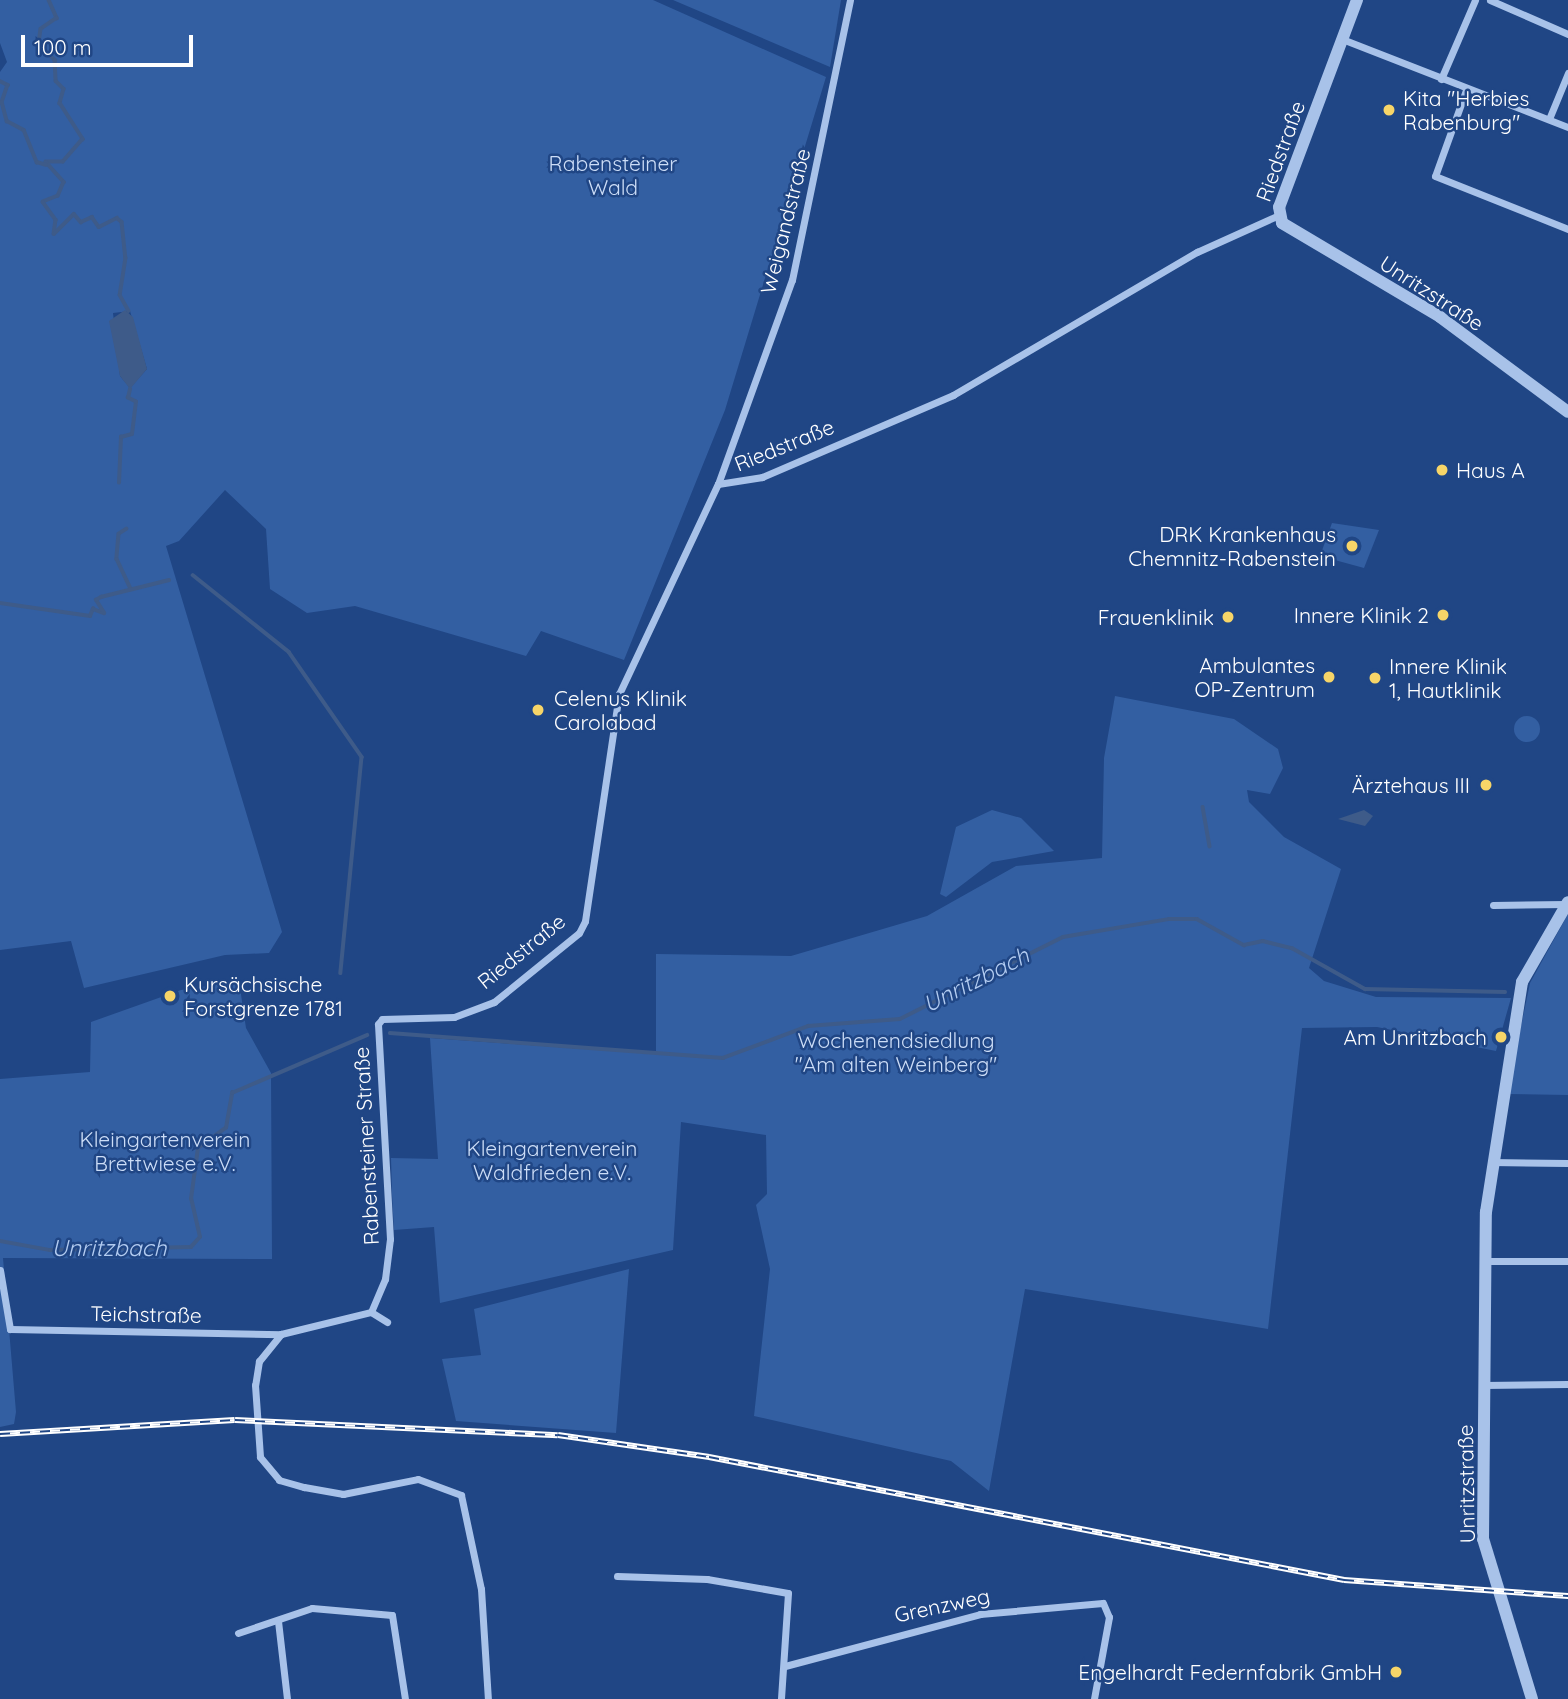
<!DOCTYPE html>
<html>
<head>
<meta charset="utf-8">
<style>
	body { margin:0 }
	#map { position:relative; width:1568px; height:1699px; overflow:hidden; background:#204685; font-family:Quicksand,sans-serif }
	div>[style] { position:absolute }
	.green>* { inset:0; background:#335fa2 }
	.round { border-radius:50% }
	.water>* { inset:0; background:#3e5b89 }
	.stream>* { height:3.5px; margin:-1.75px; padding:0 1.75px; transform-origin:1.75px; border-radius:1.75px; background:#3e5b89 }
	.minor>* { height:7px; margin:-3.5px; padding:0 3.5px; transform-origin:3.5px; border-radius:3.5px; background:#a8c2e9 }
	.tertiary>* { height:12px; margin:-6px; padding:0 6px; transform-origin:6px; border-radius:6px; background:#a8c2e9 }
	.rail>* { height:6px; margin-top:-3px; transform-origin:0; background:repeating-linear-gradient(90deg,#204685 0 10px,#fff 0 20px); box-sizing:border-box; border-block:2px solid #fff }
	.dots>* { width:19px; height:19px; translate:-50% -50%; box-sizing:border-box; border:4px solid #204685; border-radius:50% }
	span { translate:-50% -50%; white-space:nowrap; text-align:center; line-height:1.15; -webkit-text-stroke:5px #204685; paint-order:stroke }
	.poi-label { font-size:21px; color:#fff }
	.left { translate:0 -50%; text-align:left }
	.right { translate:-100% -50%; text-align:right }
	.street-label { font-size:21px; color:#fff }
	.park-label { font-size:21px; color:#ccddf7 }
	.water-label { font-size:23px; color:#b3ccf1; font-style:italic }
	.scale { position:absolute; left:21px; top:35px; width:172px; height:32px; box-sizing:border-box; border:4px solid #fff; border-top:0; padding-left:9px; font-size:21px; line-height:24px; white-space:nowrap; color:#fff; -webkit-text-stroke:5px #204685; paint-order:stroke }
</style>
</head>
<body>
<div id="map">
	<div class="green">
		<i style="clip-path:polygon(evenodd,0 0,653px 0,826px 77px,725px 410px,624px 660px,541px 631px,526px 656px,355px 606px,307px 613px,270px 589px,266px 529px,225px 490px,179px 541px,166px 546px,282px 932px,269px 953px,225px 955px,84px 988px,71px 941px,0 950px,0 72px,7px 62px,0 43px,0 0,130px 311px,147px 369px,130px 388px,120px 376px,113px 313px,130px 311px)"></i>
		<i style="clip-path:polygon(673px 0,841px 0,830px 67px)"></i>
		<i style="clip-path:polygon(1332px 523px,1379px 530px,1364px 568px,1320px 556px)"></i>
		<i style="clip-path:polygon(1115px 696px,1234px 719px,1278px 749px,1283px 768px,1270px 794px,1247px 790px,1249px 802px,1284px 837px,1341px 869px,1309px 968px,1324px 981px,1376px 997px,1511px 998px,1496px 1051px,1377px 1027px,1302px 1028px,1268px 1329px,1025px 1289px,989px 1491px,951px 1461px,754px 1416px,770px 1269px,756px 1205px,767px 1194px,766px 1135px,681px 1122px,673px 1250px,440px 1303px,434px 1227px,394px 1230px,392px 1194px,391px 1158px,438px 1159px,430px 1038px,656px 1054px,656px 954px,791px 956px,927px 916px,1016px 866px,1102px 858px,1104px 758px)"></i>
		<i class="round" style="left:1514px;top:716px;width:26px;height:26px"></i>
		<i style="clip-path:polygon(992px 810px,1021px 818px,1054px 851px,992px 862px,946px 897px,940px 894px,956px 827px)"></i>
		<i style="clip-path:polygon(1568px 914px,1568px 1095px,1507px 1094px,1530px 983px)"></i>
		<i style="clip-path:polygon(239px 981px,246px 1028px,271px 1073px,272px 1259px,3px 1258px,16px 1412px,14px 1424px,0 1427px,0 1079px,90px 1072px,91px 1022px,181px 990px)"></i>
		<i style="clip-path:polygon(629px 1269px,616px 1433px,456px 1421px,442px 1359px,481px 1355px,474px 1309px)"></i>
	</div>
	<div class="water">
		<i style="clip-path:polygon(125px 310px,133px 317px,147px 369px,130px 389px,120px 376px,109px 321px)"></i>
		<i style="clip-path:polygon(1364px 810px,1373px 816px,1365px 826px,1338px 819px)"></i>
	</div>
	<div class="stream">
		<i style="left:49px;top:0;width:20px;rotate:66deg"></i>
		<i style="left:57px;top:18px;width:19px;rotate:145deg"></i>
		<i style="left:41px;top:29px;width:15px;rotate:98deg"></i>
		<i style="left:39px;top:44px;width:23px;rotate:45deg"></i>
		<i style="left:55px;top:60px;width:21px;rotate:87deg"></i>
		<i style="left:56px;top:81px;width:11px;rotate:45deg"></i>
		<i style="left:64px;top:89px;width:15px;rotate:106deg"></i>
		<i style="left:60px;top:103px;width:43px;rotate:57.4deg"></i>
		<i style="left:83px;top:139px;width:30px;rotate:131deg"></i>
		<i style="left:63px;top:162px;width:17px;rotate:180deg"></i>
		<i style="left:46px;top:162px;width:27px;rotate:48deg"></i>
		<i style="left:64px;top:182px;width:15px;rotate:113deg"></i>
		<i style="left:58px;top:196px;width:16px;rotate:158deg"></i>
		<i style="left:43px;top:202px;width:22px;rotate:54deg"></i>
		<i style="left:56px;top:220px;width:14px;rotate:98deg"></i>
		<i style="left:54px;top:234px;width:28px;rotate:-45deg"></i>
		<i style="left:74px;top:214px;width:11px;rotate:49deg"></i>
		<i style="left:81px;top:222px;width:12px;rotate:-24deg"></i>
		<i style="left:92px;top:217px;width:12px;rotate:55deg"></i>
		<i style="left:99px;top:227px;width:20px;rotate:-27deg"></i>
		<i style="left:117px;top:218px;width:6px;rotate:39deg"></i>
		<i style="left:122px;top:222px;width:36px;rotate:84deg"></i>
		<i style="left:126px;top:258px;width:37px;rotate:99deg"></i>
		<i style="left:120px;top:295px;width:18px;rotate:61deg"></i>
		<i style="left:0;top:81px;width:9px;rotate:27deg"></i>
		<i style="left:8px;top:85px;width:18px;rotate:109deg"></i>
		<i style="left:2px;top:102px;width:20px;rotate:75deg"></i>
		<i style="left:7px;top:121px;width:19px;rotate:28deg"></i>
		<i style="left:24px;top:130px;width:35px;rotate:68deg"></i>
		<i style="left:37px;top:162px;width:9px;rotate:18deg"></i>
		<i style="left:119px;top:483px;width:46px;rotate:-87.5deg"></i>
		<i style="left:121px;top:437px;width:11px;rotate:-15deg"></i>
		<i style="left:132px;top:434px;width:32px;rotate:-83deg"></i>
		<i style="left:136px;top:402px;width:9px;rotate:-153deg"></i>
		<i style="left:128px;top:398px;width:9px;rotate:-77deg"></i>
		<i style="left:127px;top:529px;width:9px;rotate:148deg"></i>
		<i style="left:119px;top:534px;width:25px;rotate:95deg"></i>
		<i style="left:117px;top:559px;width:33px;rotate:65deg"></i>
		<i style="left:193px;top:575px;width:123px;rotate:38.7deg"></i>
		<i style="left:289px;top:652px;width:128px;rotate:55.2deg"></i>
		<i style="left:362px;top:757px;width:217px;rotate:95.6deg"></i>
		<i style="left:0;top:603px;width:91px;rotate:8.2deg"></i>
		<i style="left:90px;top:616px;width:8px;rotate:-67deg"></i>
		<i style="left:93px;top:609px;width:12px;rotate:20deg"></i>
		<i style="left:104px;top:613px;width:15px;rotate:-122deg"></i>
		<i style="left:96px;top:600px;width:6px;rotate:-31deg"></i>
		<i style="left:101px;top:597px;width:70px;rotate:-14deg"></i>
		<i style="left:1203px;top:807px;width:40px;rotate:80deg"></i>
		<i style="left:390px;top:1033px;width:334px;rotate:4.3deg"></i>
		<i style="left:723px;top:1058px;width:91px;rotate:-20.6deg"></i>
		<i style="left:808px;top:1026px;width:92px;rotate:-4.4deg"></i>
		<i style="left:900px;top:1019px;width:182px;rotate:-26.7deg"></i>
		<i style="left:1063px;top:937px;width:108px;rotate:-9.6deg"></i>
		<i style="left:1169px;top:919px;width:28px"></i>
		<i style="left:1197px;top:919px;width:54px;rotate:29deg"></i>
		<i style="left:1244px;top:945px;width:19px;rotate:-12deg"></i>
		<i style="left:1263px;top:941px;width:30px;rotate:14deg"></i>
		<i style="left:1292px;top:948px;width:84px;rotate:29.3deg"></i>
		<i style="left:1365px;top:989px;width:140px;rotate:1.2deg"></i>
		<i style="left:0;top:1241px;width:51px;rotate:10.2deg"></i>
		<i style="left:50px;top:1250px;width:141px;rotate:-1.2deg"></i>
		<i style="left:191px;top:1247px;width:13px;rotate:-48deg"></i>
		<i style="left:200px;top:1237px;width:39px;rotate:-103deg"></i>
		<i style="left:191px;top:1199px;width:51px;rotate:-82.2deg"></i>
		<i style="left:198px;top:1148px;width:34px;rotate:-36deg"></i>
		<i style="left:226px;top:1128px;width:36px;rotate:-80deg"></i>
		<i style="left:232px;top:1093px;width:147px;rotate:-23.2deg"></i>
	</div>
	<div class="minor">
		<i style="left:1490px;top:0;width:85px;rotate:23.6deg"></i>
		<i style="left:1342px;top:39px;width:243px;rotate:21.3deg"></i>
		<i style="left:1441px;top:79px;width:86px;rotate:-66.7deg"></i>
		<i style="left:1466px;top:90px;width:91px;rotate:109.8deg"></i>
		<i style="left:1435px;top:176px;width:143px;rotate:21.7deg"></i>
		<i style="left:1549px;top:119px;width:50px;rotate:-67.6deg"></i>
		<i style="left:718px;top:484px;width:45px;rotate:-9deg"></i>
		<i style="left:762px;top:477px;width:208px;rotate:-23.2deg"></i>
		<i style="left:953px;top:395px;width:283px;rotate:-30.4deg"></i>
		<i style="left:1197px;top:252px;width:90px;rotate:-24.3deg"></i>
		<i style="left:1493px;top:905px;width:73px;rotate:-0.8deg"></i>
		<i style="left:1491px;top:1162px;width:77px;rotate:0.7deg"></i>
		<i style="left:1486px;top:1261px;width:82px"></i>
		<i style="left:0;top:1270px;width:60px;rotate:80.4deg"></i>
		<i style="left:10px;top:1329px;width:271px;rotate:1.1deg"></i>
		<i style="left:281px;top:1334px;width:93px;rotate:-13.7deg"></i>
		<i style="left:371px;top:1312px;width:36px;rotate:-67deg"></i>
		<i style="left:385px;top:1279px;width:40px;rotate:-82.9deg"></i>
		<i style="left:390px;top:1239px;width:215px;rotate:-93.2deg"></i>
		<i style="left:378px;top:1024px;width:6px;rotate:-51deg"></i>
		<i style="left:382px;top:1019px;width:72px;rotate:-1.6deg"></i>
		<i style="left:454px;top:1017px;width:43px;rotate:-20.6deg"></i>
		<i style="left:494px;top:1002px;width:109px;rotate:-39.1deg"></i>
		<i style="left:579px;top:933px;width:13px;rotate:-63deg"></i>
		<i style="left:585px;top:921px;width:230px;rotate:-81.5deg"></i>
		<i style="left:619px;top:694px;width:232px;rotate:-64.8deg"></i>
		<i style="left:718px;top:484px;width:217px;rotate:-70.1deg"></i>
		<i style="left:792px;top:280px;width:286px;rotate:-78.3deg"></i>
		<i style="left:371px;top:1312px;width:19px;rotate:32deg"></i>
		<i style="left:281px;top:1334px;width:35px;rotate:129deg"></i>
		<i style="left:259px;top:1361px;width:24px;rotate:99deg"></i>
		<i style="left:255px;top:1385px;width:72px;rotate:86deg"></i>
		<i style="left:260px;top:1457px;width:30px;rotate:50deg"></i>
		<i style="left:279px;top:1480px;width:26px;rotate:16deg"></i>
		<i style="left:304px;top:1487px;width:40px;rotate:10deg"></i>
		<i style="left:343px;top:1494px;width:76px;rotate:-11.3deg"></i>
		<i style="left:418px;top:1479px;width:46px;rotate:20.4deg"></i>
		<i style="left:461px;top:1495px;width:96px;rotate:78deg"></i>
		<i style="left:481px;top:1589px;width:110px;rotate:86.4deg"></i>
		<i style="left:1483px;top:1385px;width:85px;rotate:-0.7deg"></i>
		<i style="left:617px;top:1576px;width:90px;rotate:1.9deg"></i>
		<i style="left:707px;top:1579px;width:82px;rotate:9.8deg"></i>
		<i style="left:788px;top:1593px;width:106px;rotate:93.8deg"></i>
		<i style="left:278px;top:1621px;width:79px;rotate:83.4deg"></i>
		<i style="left:238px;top:1633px;width:78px;rotate:-18.7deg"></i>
		<i style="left:312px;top:1608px;width:80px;rotate:5deg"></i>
		<i style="left:392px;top:1615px;width:85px;rotate:81.2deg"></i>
		<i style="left:785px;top:1666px;width:202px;rotate:-14.9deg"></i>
		<i style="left:980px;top:1614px;width:123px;rotate:-5.1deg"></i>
		<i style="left:1103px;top:1603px;width:15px;rotate:67deg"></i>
		<i style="left:1109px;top:1617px;width:83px;rotate:100.4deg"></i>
	</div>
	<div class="tertiary">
		<i style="left:1357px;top:0;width:221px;rotate:110.6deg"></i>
		<i style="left:1279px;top:207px;width:16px;rotate:79deg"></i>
		<i style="left:1282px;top:223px;width:184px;rotate:30.7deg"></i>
		<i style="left:1440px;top:317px;width:159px;rotate:36.6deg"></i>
		<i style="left:1532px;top:1699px;width:167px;rotate:-107deg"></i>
		<i style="left:1483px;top:1539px;width:327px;rotate:-89.5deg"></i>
		<i style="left:1486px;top:1212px;width:233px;rotate:-81.1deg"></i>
		<i style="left:1522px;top:982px;width:92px;rotate:-60.1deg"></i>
	</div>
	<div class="rail">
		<i style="left:0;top:1434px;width:235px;rotate:-3.4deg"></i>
		<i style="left:235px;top:1420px;width:323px;rotate:2.7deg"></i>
		<i style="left:558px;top:1435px;width:153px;rotate:8.3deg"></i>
		<i style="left:709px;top:1457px;width:647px;rotate:10.96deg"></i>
		<i style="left:1344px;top:1580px;width:225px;rotate:4.1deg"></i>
	</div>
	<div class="dots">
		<i style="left:1389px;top:110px;background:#f7d568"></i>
		<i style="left:1442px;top:470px;background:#f7d568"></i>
		<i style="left:1352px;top:546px;background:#f7d568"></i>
		<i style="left:1443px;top:615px;background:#f7d568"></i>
		<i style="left:1228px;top:617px;background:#f7d568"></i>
		<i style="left:1329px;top:677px;background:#f7d568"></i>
		<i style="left:1375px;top:678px;background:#f7d568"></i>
		<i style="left:538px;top:710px;background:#f7d568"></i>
		<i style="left:1486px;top:785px;background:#f7d568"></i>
		<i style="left:170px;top:996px;background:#f7d568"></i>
		<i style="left:1501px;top:1037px;background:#f7d568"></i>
		<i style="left:1396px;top:1672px;background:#f7d568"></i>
	</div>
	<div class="poi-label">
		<span class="left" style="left:1403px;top:110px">Kita "Herbies<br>Rabenburg"</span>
		<span class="left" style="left:1456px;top:470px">Haus A</span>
		<span class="right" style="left:1336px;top:546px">DRK Krankenhaus<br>Chemnitz-Rabenstein</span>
		<span class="right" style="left:1429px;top:615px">Innere Klinik 2</span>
		<span class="right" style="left:1214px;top:617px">Frauenklinik</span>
		<span class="right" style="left:1315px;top:677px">Ambulantes<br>OP-Zentrum</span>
		<span class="left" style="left:1389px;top:678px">Innere Klinik<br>1, Hautklinik</span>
		<span class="left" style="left:554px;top:710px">Celenus Klinik<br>Carolabad</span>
		<span class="right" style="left:1470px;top:785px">Ärztehaus III</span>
		<span class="left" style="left:184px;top:996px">Kursächsische<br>Forstgrenze 1781</span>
		<span class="right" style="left:1487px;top:1037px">Am Unritzbach</span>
		<span class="right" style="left:1382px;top:1672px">Engelhardt Federnfabrik GmbH</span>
	</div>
	<div class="street-label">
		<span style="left:1280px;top:151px;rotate:-70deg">Riedstraße</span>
		<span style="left:785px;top:221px;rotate:-76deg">Weigandstraße</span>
		<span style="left:1432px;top:293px;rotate:33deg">Unritzstraße</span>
		<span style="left:784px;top:445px;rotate:-22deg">Riedstraße</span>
		<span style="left:521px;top:951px;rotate:-39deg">Riedstraße</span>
		<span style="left:366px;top:1146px;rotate:-93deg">Rabensteiner Straße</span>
		<span style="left:146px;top:1314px;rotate:1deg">Teichstraße</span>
		<span style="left:1466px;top:1484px;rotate:-91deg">Unritzstraße</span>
		<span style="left:942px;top:1605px;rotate:-12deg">Grenzweg</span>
	</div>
	<div class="park-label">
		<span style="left:613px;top:175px">Rabensteiner<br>Wald</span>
		<span style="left:896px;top:1052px">Wochenendsiedlung<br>"Am alten Weinberg"</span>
		<span style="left:165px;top:1151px">Kleingartenverein<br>Brettwiese e.V.</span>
		<span style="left:552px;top:1160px">Kleingartenverein<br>Waldfrieden e.V.</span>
	</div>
	<div class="water-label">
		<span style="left:976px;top:980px;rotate:-27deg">Unritzbach</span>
		<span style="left:109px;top:1248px">Unritzbach</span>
	</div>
	<div class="scale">100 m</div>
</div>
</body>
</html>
